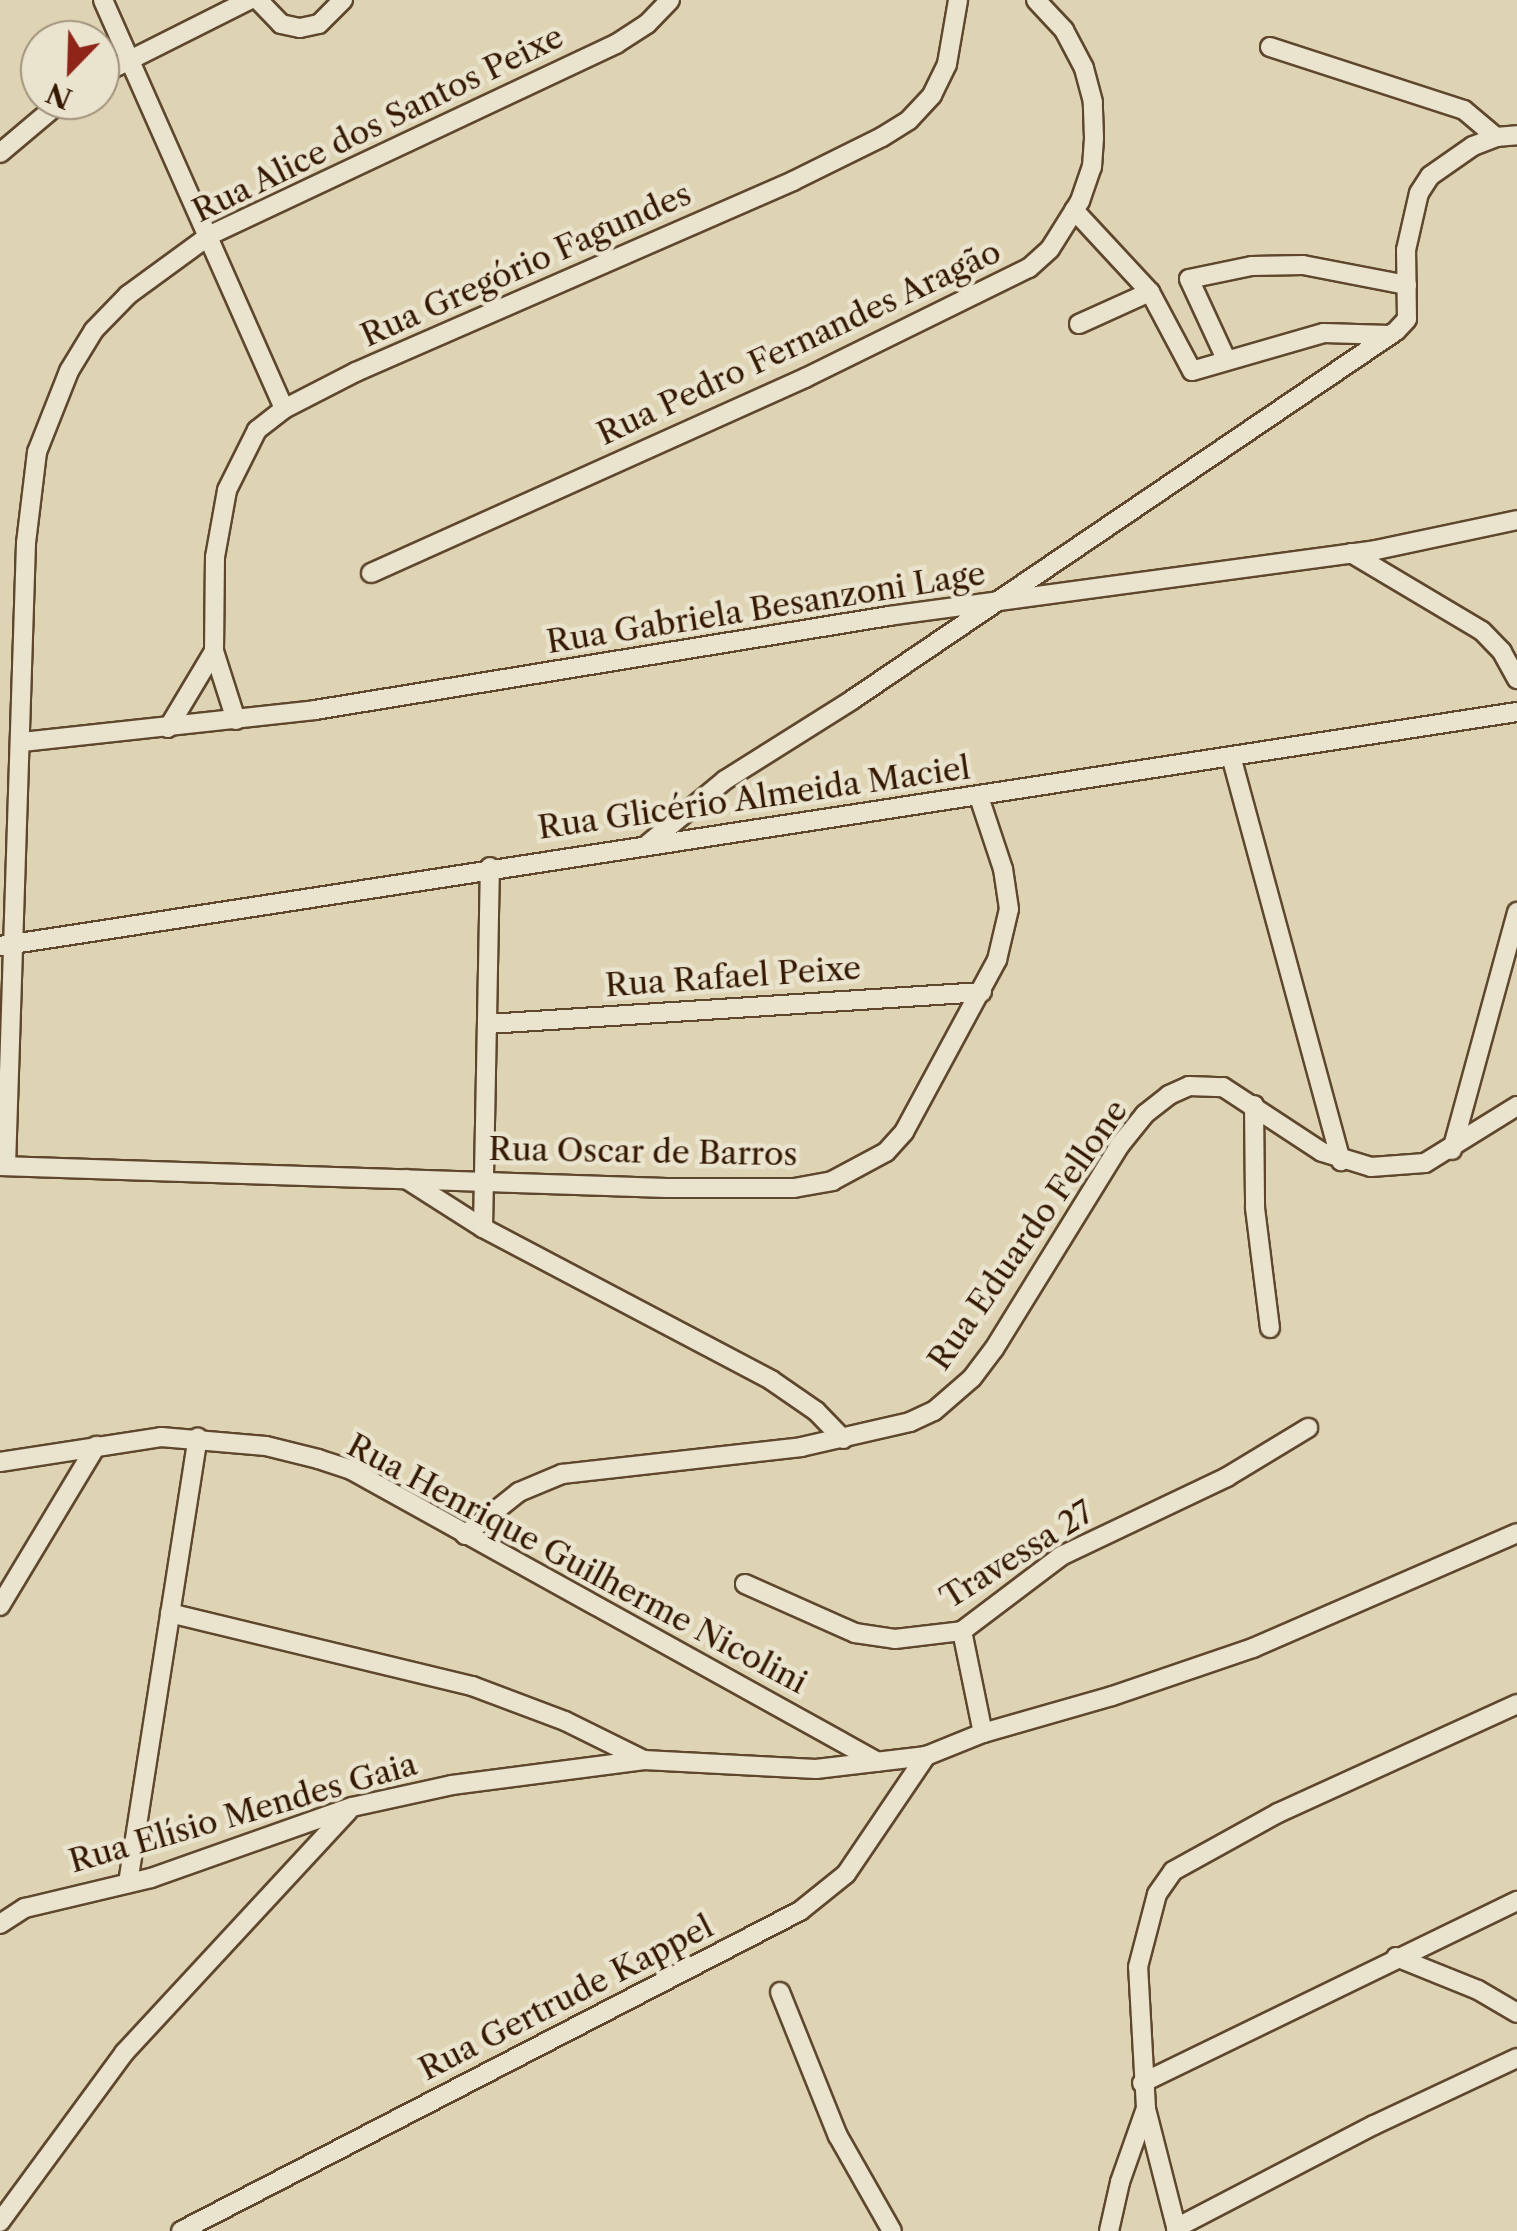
<!DOCTYPE html>
<html>
<head>
<meta charset="utf-8">
<style>
	body { margin:0 }
	#map { position:relative; width:1517px; height:2231px; overflow:hidden; background:#ded4b4; font-family:"Libre Caslon Text",serif }
	div>[style] { position:absolute }
	.roads { filter:drop-shadow(2px 0 #5e472d) drop-shadow(-2px 0 #5e472d) drop-shadow(0 2px #5e472d) drop-shadow(0 -2px #5e472d) }
	.street>* { height:18px; margin:-9px; padding:0 9px; transform-origin:9px; border-radius:9px; background:#eae3ce }
	span { translate:-50% -50%; white-space:nowrap; text-align:center; line-height:1.15; -webkit-text-stroke:9px #eae3ce; paint-order:stroke }
	.street-label { font-size:32px; color:#341800 }
	.north { position:absolute; left:20px; top:20px; width:100px; height:100px; box-sizing:border-box; background:#eae3ce; border:2px solid #a1927c; border-radius:50%; rotate:203deg; font-size:28px; font-weight:700; line-height:40px; text-align:center; color:#341800 }
	.north::after { content:''; display:block; margin:auto; width:35px; height:45px; background:#8f2418; clip-path:polygon(50% 0,100% 100%,50% 72%,0 100%) }
</style>
</head>
<body>
<div id="map">
	<div class="roads">
		<div class="street">
			<i style="left:103px;top:0;width:447px;rotate:66.1deg"></i>
			<i style="left:258px;top:0;width:33px;rotate:46deg"></i>
			<i style="left:281px;top:24px;width:19px;rotate:12deg"></i>
			<i style="left:300px;top:28px;width:19px;rotate:-12deg"></i>
			<i style="left:319px;top:24px;width:34px;rotate:-45deg"></i>
			<i style="left:1270px;top:47px;width:204px;rotate:18deg"></i>
			<i style="left:1464px;top:110px;width:42px;rotate:40.2deg"></i>
			<i style="left:100px;top:75px;width:167px;rotate:-26.7deg"></i>
			<i style="left:0;top:153px;width:82px;rotate:-40.1deg"></i>
			<i style="left:1074px;top:210px;width:112px;rotate:47.2deg"></i>
			<i style="left:1079px;top:324px;width:78px;rotate:-24.3deg"></i>
			<i style="left:1150px;top:292px;width:89px;rotate:62deg"></i>
			<i style="left:1192px;top:371px;width:137px;rotate:-16.1deg"></i>
			<i style="left:1324px;top:333px;width:66px;rotate:1.7deg"></i>
			<i style="left:1226px;top:359px;width:88px;rotate:-114.8deg"></i>
			<i style="left:1189px;top:279px;width:64px;rotate:-11.7deg"></i>
			<i style="left:1252px;top:266px;width:51px;rotate:-1.1deg"></i>
			<i style="left:1303px;top:265px;width:106px;rotate:10.9deg"></i>
			<i style="left:1351px;top:553px;width:152px;rotate:30.8deg"></i>
			<i style="left:1482px;top:631px;width:29px;rotate:46deg"></i>
			<i style="left:1502px;top:652px;width:31px;rotate:61deg"></i>
			<i style="left:371px;top:573px;width:476px;rotate:-24.2deg"></i>
			<i style="left:805px;top:378px;width:250px;rotate:-26.2deg"></i>
			<i style="left:1029px;top:268px;width:28px;rotate:-42deg"></i>
			<i style="left:1050px;top:249px;width:57px;rotate:-58deg"></i>
			<i style="left:1080px;top:201px;width:36px;rotate:-71deg"></i>
			<i style="left:1092px;top:167px;width:29px;rotate:-86deg"></i>
			<i style="left:1094px;top:138px;width:36px;rotate:-92deg"></i>
			<i style="left:1093px;top:102px;width:35px;rotate:-105deg"></i>
			<i style="left:1084px;top:68px;width:43px;rotate:-117.8deg"></i>
			<i style="left:1064px;top:30px;width:41px;rotate:-133deg"></i>
			<i style="left:236px;top:720px;width:72px;rotate:-107.7deg"></i>
			<i style="left:214px;top:651px;width:94px;rotate:-89.4deg"></i>
			<i style="left:215px;top:557px;width:68px;rotate:-79.8deg"></i>
			<i style="left:227px;top:490px;width:67px;rotate:-63.4deg"></i>
			<i style="left:257px;top:430px;width:34px;rotate:-38deg"></i>
			<i style="left:284px;top:409px;width:81px;rotate:-27.2deg"></i>
			<i style="left:356px;top:372px;width:477px;rotate:-23.6deg"></i>
			<i style="left:793px;top:181px;width:99px;rotate:-26.3deg"></i>
			<i style="left:882px;top:137px;width:32px;rotate:-32deg"></i>
			<i style="left:909px;top:120px;width:34px;rotate:-47deg"></i>
			<i style="left:932px;top:95px;width:34px;rotate:-64deg"></i>
			<i style="left:947px;top:64px;width:65px;rotate:-80.2deg"></i>
			<i style="left:168px;top:728px;width:90px;rotate:-59.1deg"></i>
			<i style="left:22px;top:742px;width:295px;rotate:-6.2deg"></i>
			<i style="left:315px;top:710px;width:582px;rotate:-9.3deg"></i>
			<i style="left:889px;top:616px;width:491px;rotate:-7.7deg"></i>
			<i style="left:1376px;top:550px;width:144px;rotate:-12deg"></i>
			<i style="left:1231px;top:756px;width:420px;rotate:74.8deg"></i>
			<i style="left:648px;top:844px;width:100px;rotate:-39.7deg"></i>
			<i style="left:725px;top:780px;width:150px;rotate:-32.2deg"></i>
			<i style="left:852px;top:700px;width:657px;rotate:-34.15deg"></i>
			<i style="left:1396px;top:331px;width:16px;rotate:-47deg"></i>
			<i style="left:1407px;top:319px;width:69px;rotate:-90.8deg"></i>
			<i style="left:1406px;top:250px;width:58px;rotate:-77.2deg"></i>
			<i style="left:1419px;top:193px;width:20px;rotate:-57deg"></i>
			<i style="left:1430px;top:176px;width:52px;rotate:-34.9deg"></i>
			<i style="left:1473px;top:146px;width:25px;rotate:-21deg"></i>
			<i style="left:1496px;top:137px;width:21px;rotate:-5deg"></i>
			<i style="left:0;top:946px;width:1535px;rotate:-8.77deg"></i>
			<i style="left:488px;top:1024px;width:495px;rotate:-3.7deg"></i>
			<i style="left:1254px;top:1105px;width:103px;rotate:89.4deg"></i>
			<i style="left:1255px;top:1208px;width:121px;rotate:82.9deg"></i>
			<i style="left:1452px;top:1150px;width:247px;rotate:-74.7deg"></i>
			<i style="left:0;top:1166px;width:667px;rotate:1.89deg"></i>
			<i style="left:667px;top:1188px;width:127px"></i>
			<i style="left:794px;top:1188px;width:39px;rotate:-10deg"></i>
			<i style="left:832px;top:1181px;width:61px;rotate:-28.2deg"></i>
			<i style="left:886px;top:1152px;width:27px;rotate:-48deg"></i>
			<i style="left:904px;top:1132px;width:196px;rotate:-61.6deg"></i>
			<i style="left:997px;top:960px;width:52px;rotate:-76.8deg"></i>
			<i style="left:1009px;top:909px;width:40px;rotate:-98.5deg"></i>
			<i style="left:1003px;top:869px;width:76px;rotate:-108.4deg"></i>
			<i style="left:6px;top:1166px;width:623px;rotate:-88.16deg"></i>
			<i style="left:26px;top:543px;width:92px;rotate:-83.1deg"></i>
			<i style="left:37px;top:452px;width:87px;rotate:-68.4deg"></i>
			<i style="left:69px;top:371px;width:48px;rotate:-58.6deg"></i>
			<i style="left:94px;top:330px;width:49px;rotate:-45.8deg"></i>
			<i style="left:128px;top:295px;width:102px;rotate:-36.2deg"></i>
			<i style="left:210px;top:235px;width:449px;rotate:-25.2deg"></i>
			<i style="left:616px;top:44px;width:37px;rotate:-33deg"></i>
			<i style="left:647px;top:24px;width:33px;rotate:-46deg"></i>
			<i style="left:406px;top:1179px;width:91px;rotate:32.5deg"></i>
			<i style="left:483px;top:1228px;width:326px;rotate:27.8deg"></i>
			<i style="left:771px;top:1380px;width:55px;rotate:34.6deg"></i>
			<i style="left:816px;top:1411px;width:39px;rotate:46deg"></i>
			<i style="left:483px;top:1228px;width:361px;rotate:-88.9deg"></i>
			<i style="left:0;top:1462px;width:163px;rotate:-8.8deg"></i>
			<i style="left:161px;top:1437px;width:105px;rotate:4.9deg"></i>
			<i style="left:266px;top:1446px;width:54px;rotate:14deg"></i>
			<i style="left:318px;top:1459px;width:35px;rotate:18deg"></i>
			<i style="left:351px;top:1470px;width:602px;rotate:28.99deg"></i>
			<i style="left:465px;top:1535px;width:69px;rotate:-38.5deg"></i>
			<i style="left:519px;top:1492px;width:47px;rotate:-22.7deg"></i>
			<i style="left:562px;top:1474px;width:241px;rotate:-6.4deg"></i>
			<i style="left:801px;top:1447px;width:112px;rotate:-12.9deg"></i>
			<i style="left:910px;top:1422px;width:26px;rotate:-25deg"></i>
			<i style="left:934px;top:1411px;width:50px;rotate:-41deg"></i>
			<i style="left:972px;top:1378px;width:36px;rotate:-53deg"></i>
			<i style="left:994px;top:1349px;width:240px;rotate:-58.3deg"></i>
			<i style="left:1120px;top:1145px;width:40px;rotate:-51deg"></i>
			<i style="left:1145px;top:1114px;width:31px;rotate:-38deg"></i>
			<i style="left:1169px;top:1095px;width:22px;rotate:-24deg"></i>
			<i style="left:1189px;top:1086px;width:34px;rotate:2deg"></i>
			<i style="left:1223px;top:1087px;width:118px;rotate:33.3deg"></i>
			<i style="left:1322px;top:1152px;width:51px;rotate:17deg"></i>
			<i style="left:1371px;top:1167px;width:54px;rotate:-4.2deg"></i>
			<i style="left:1425px;top:1163px;width:108px;rotate:-31.8deg"></i>
			<i style="left:745px;top:1584px;width:120px;rotate:24deg"></i>
			<i style="left:855px;top:1633px;width:40px;rotate:8.5deg"></i>
			<i style="left:895px;top:1639px;width:67px;rotate:-6.8deg"></i>
			<i style="left:962px;top:1631px;width:124px;rotate:-37.1deg"></i>
			<i style="left:1061px;top:1556px;width:184px;rotate:-25.4deg"></i>
			<i style="left:1227px;top:1477px;width:95px;rotate:-31.2deg"></i>
			<i style="left:0;top:1606px;width:187px;rotate:-59deg"></i>
			<i style="left:170px;top:1613px;width:311px;rotate:13.6deg"></i>
			<i style="left:472px;top:1686px;width:99px;rotate:20.6deg"></i>
			<i style="left:565px;top:1721px;width:88px;rotate:26.3deg"></i>
			<i style="left:962px;top:1631px;width:104px;rotate:78.4deg"></i>
			<i style="left:128px;top:1883px;width:451px;rotate:-81.1deg"></i>
			<i style="left:0;top:1924px;width:30px;rotate:-33deg"></i>
			<i style="left:25px;top:1908px;width:130px;rotate:-13.4deg"></i>
			<i style="left:151px;top:1878px;width:213px;rotate:-19.5deg"></i>
			<i style="left:352px;top:1807px;width:102px;rotate:-12.4deg"></i>
			<i style="left:452px;top:1785px;width:194px;rotate:-7.4deg"></i>
			<i style="left:644px;top:1760px;width:172px;rotate:3deg"></i>
			<i style="left:816px;top:1769px;width:111px;rotate:-6.7deg"></i>
			<i style="left:926px;top:1756px;width:61px;rotate:-22deg"></i>
			<i style="left:983px;top:1733px;width:134px;rotate:-16deg"></i>
			<i style="left:1112px;top:1696px;width:149px;rotate:-18.8deg"></i>
			<i style="left:1253px;top:1648px;width:288px;rotate:-23.5deg"></i>
			<i style="left:1396px;top:1957px;width:88px;rotate:21.9deg"></i>
			<i style="left:1478px;top:1990px;width:45px;rotate:30.5deg"></i>
			<i style="left:780px;top:1992px;width:155px;rotate:68.1deg"></i>
			<i style="left:838px;top:2136px;width:109px;rotate:60.4deg"></i>
			<i style="left:1142px;top:2083px;width:417px;rotate:-25.9deg"></i>
			<i style="left:1146px;top:2109px;width:126px;rotate:75.7deg"></i>
			<i style="left:0;top:2222px;width:210px;rotate:-53.7deg"></i>
			<i style="left:124px;top:2053px;width:330px;rotate:-47.2deg"></i>
			<i style="left:1176px;top:2228px;width:223px;rotate:-27.5deg"></i>
			<i style="left:1374px;top:2125px;width:158px;rotate:-25.1deg"></i>
			<i style="left:181px;top:2231px;width:697px;rotate:-27.34deg"></i>
			<i style="left:800px;top:1911px;width:59px;rotate:-38.8deg"></i>
			<i style="left:846px;top:1874px;width:143px;rotate:-55.9deg"></i>
			<i style="left:1109px;top:2231px;width:50px;rotate:-77.3deg"></i>
			<i style="left:1120px;top:2182px;width:78px;rotate:-70.6deg"></i>
			<i style="left:1146px;top:2108px;width:141px;rotate:-93.2deg"></i>
			<i style="left:1138px;top:1967px;width:75px;rotate:-75.4deg"></i>
			<i style="left:1157px;top:1894px;width:28px;rotate:-55deg"></i>
			<i style="left:1173px;top:1871px;width:120px;rotate:-28.9deg"></i>
			<i style="left:1278px;top:1813px;width:263px;rotate:-24.5deg"></i>
		</div>
	</div>
	<div class="street-label">
		<span style="left:378px;top:124px;rotate:-26deg">Rua Alice dos Santos Peixe</span>
		<span style="left:526px;top:265px;rotate:-24deg">Rua Gregório Fagundes</span>
		<span style="left:799px;top:343px;rotate:-25deg">Rua Pedro Fernandes Aragão</span>
		<span style="left:766px;top:608px;rotate:-9deg">Rua Gabriela Besanzoni Lage</span>
		<span style="left:754px;top:798px;rotate:-8deg">Rua Glicério Almeida Maciel</span>
		<span style="left:733px;top:977px;rotate:-4deg">Rua Rafael Peixe</span>
		<span style="left:643px;top:1152px;rotate:1deg">Rua Oscar de Barros</span>
		<span style="left:1028px;top:1235px;rotate:-55deg">Rua Eduardo Fellone</span>
		<span style="left:1017px;top:1555px;rotate:-32deg">Travessa 27</span>
		<span style="left:577px;top:1564px;rotate:28deg">Rua Henrique Guilherme Nicolini</span>
		<span style="left:243px;top:1813px;rotate:-16deg">Rua Elísio Mendes Gaia</span>
		<span style="left:566px;top:1998px;rotate:-27deg">Rua Gertrude Kappel</span>
	</div>
	<div class="north">N</div>
</div>
</body>
</html>
